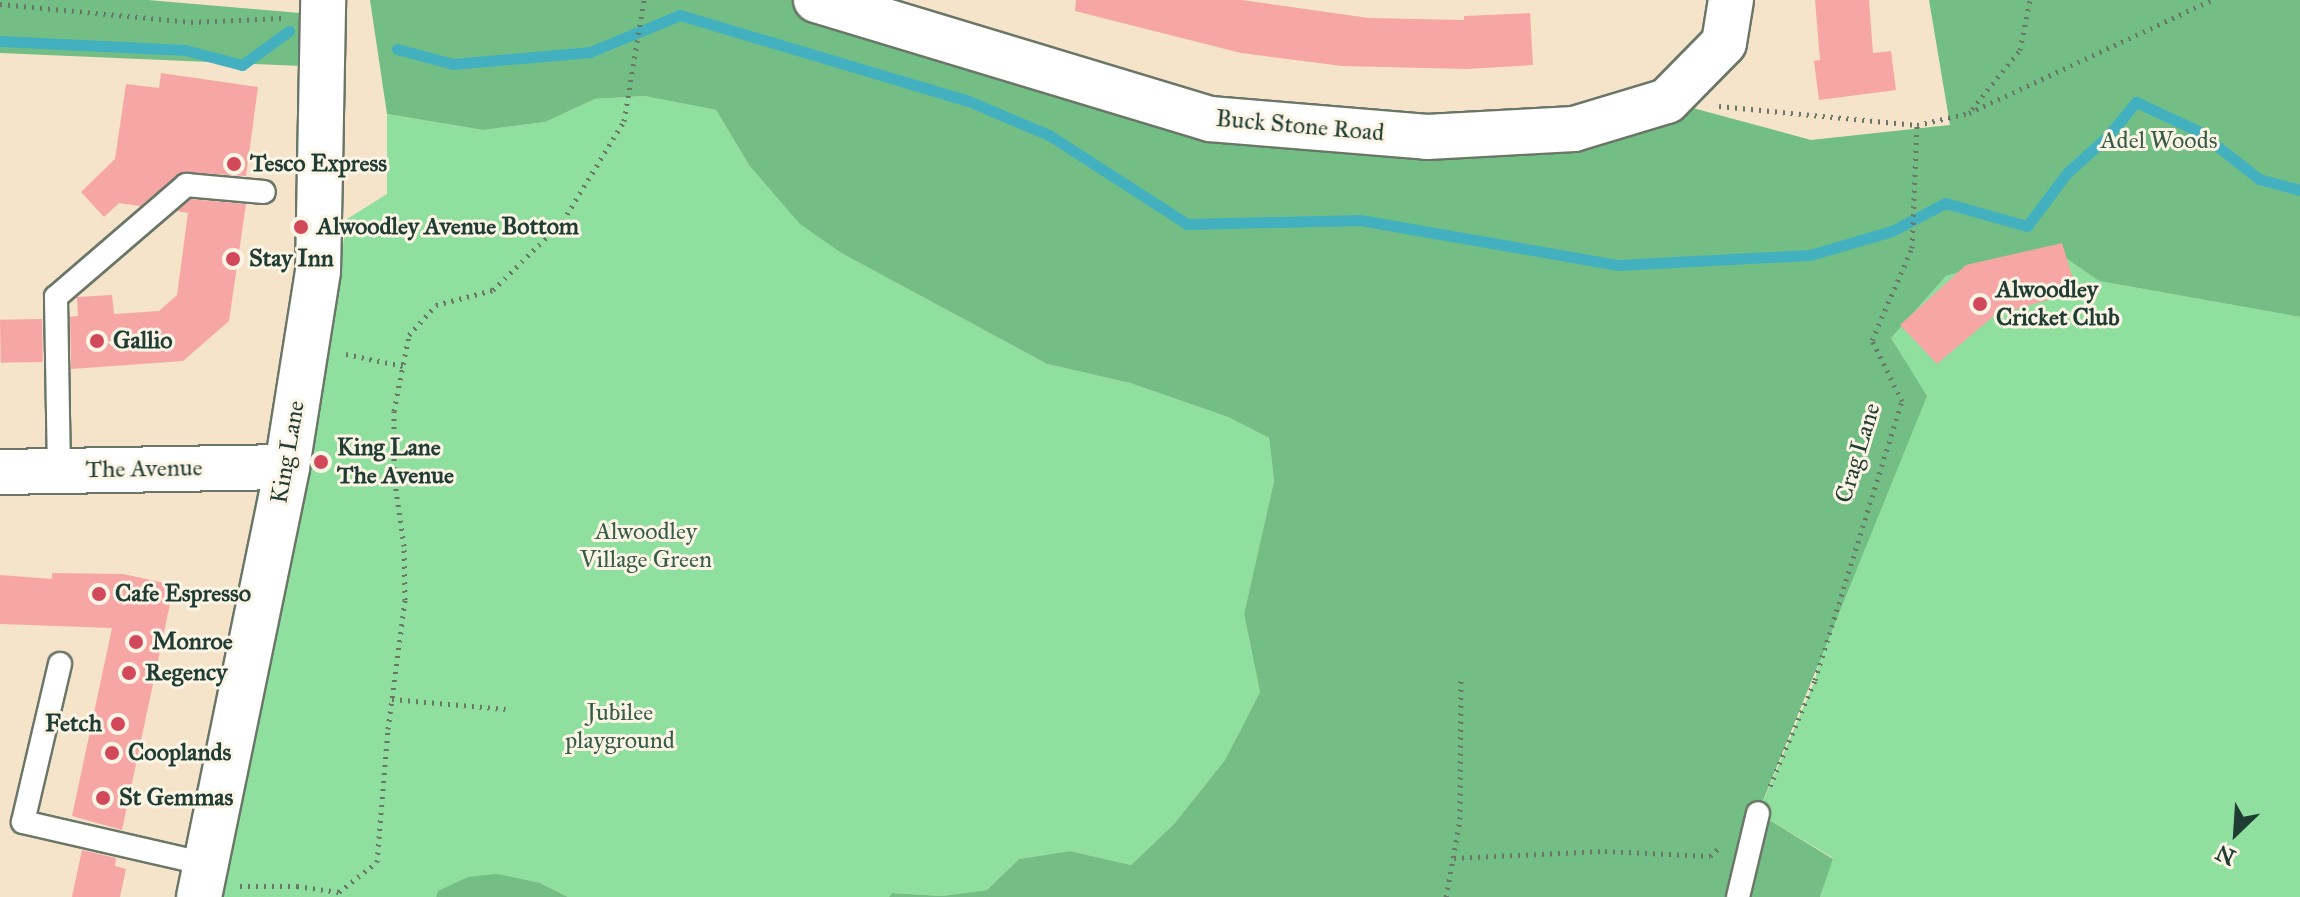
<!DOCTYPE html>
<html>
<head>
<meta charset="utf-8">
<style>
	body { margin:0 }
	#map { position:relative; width:2300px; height:897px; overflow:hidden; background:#f5e4ca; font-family:"IM FELL Great Primer",serif }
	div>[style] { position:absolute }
	.green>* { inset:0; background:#8fdf9e }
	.forest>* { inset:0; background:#73be85 }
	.stream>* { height:11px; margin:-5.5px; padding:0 5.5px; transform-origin:5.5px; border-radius:5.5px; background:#43b0c0 }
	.building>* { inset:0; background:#f6a7a5; transform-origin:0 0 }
	.path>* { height:5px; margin-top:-2.5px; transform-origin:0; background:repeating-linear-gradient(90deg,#6a7768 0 2px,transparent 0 8px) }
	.roads { filter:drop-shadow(2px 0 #6a7768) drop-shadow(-2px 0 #6a7768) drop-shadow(0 2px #6a7768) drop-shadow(0 -2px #6a7768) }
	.service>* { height:22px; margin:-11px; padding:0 11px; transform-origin:11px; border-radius:11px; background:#fff }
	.minor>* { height:44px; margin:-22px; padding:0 22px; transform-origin:22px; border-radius:22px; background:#fff }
	.tertiary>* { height:44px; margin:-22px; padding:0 22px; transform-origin:22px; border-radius:22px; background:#fff }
	.dots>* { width:22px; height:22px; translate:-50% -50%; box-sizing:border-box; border:4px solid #fcf5e5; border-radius:50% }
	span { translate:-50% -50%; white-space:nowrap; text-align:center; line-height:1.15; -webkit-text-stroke:6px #fcf5e5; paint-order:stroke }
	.street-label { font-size:24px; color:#1f3d34 }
	.park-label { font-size:24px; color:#355d49 }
	.poi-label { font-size:24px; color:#1f3d34; font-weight:700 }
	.left { translate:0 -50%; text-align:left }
	.right { translate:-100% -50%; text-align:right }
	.north { position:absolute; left:2196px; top:793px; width:80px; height:80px; -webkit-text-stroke:6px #fcf5e5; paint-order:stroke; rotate:205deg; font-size:22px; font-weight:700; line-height:32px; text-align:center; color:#1f3d34 }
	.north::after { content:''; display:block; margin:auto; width:28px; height:36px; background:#1f3d34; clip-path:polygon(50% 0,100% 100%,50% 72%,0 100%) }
</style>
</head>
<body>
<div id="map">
	<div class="green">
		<i style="clip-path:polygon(644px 96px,716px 110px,749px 165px,843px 254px,1047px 364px,1130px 383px,1228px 417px,1269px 438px,1274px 481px,1244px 614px,1260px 692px,1225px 760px,1174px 824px,1131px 865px,1070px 851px,1019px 859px,987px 890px,942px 896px,892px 893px,889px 897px,568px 897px,540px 883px,439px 891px,436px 897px,205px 897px,324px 367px,347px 219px,387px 194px,387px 114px,483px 130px,545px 122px,595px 99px)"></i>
		<i style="clip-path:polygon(2051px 248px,2099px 281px,2300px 317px,2300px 897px,1820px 897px,1833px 858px,1758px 813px,1815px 680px,1890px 339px,1946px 276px)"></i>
	</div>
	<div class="forest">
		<i style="clip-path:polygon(0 0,148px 0,300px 13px,302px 66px,0 53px)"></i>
		<i style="clip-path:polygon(370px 0,816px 0,1210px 119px,1427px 137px,1667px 101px,1811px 140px,1950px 125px,1929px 0,2300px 0,2300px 317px,2099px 281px,2051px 248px,1946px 276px,1891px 338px,1927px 396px,1758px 813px,1833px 859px,1820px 897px,889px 897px,892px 893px,942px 896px,987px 890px,1019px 859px,1070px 851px,1131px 865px,1174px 824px,1225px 760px,1260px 692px,1244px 614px,1274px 481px,1269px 438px,1228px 417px,1130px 383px,1047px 364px,843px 254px,800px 224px,749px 165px,716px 110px,644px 96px,595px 99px,545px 122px,483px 130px,387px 114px)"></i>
		<i style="clip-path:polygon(497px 874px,540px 883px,568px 897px,436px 897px,438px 891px,468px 877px)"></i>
	</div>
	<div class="stream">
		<i style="left:0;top:41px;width:185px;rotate:2.8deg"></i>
		<i style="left:185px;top:50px;width:59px;rotate:14.7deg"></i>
		<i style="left:242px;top:65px;width:58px;rotate:-35.9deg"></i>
		<i style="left:397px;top:49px;width:58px;rotate:15deg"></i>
		<i style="left:453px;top:64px;width:138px;rotate:-5deg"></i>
		<i style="left:590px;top:52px;width:97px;rotate:-22.3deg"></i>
		<i style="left:680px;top:15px;width:298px;rotate:16.6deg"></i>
		<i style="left:966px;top:100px;width:90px;rotate:22.9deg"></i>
		<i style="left:1049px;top:135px;width:164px;rotate:32.8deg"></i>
		<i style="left:1187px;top:224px;width:173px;rotate:-1.3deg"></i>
		<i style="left:1360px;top:220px;width:262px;rotate:9.9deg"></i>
		<i style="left:1618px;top:265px;width:192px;rotate:-3deg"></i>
		<i style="left:1810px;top:255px;width:85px;rotate:-16.3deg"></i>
		<i style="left:1892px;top:231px;width:60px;rotate:-27.8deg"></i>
		<i style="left:1945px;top:203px;width:85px;rotate:15.7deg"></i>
		<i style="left:2027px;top:226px;width:66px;rotate:-53deg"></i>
		<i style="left:2067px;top:173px;width:55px;rotate:-42.1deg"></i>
		<i style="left:2108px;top:136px;width:44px;rotate:-50.5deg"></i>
		<i style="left:2136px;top:102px;width:68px;rotate:25.1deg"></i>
		<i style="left:2198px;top:131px;width:78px;rotate:38.2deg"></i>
		<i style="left:2259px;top:179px;width:42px;rotate:15deg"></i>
	</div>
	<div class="building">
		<i style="clip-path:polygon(1076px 0,1242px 0,1369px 18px,1464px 20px,1464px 16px,1530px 13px,1533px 65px,1467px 69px,1342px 66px,1241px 53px,1075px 11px)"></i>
		<i style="clip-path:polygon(1815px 0,1869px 0,1873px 53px,1891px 51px,1896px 90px,1819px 100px,1814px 61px,1820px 60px)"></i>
		<i style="clip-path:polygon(161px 73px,258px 87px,246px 176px,182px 172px,140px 206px,119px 203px,104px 217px,81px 192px,115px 159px,126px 84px,159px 88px)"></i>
		<i style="clip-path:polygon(191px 199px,246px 204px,229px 321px,183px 361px,71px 369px,70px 317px,78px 316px,77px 297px,112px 295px,114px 314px,159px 311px,177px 295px,188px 213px,177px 211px)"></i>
		<i style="clip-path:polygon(2062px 243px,2077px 292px,1995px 315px,1937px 364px,1900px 325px,1966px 265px)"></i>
		<i style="left:42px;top:319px;width:43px;height:42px;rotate:89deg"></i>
		<i style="clip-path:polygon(52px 573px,123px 574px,174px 585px,122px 830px,72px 816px,112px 628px,0 624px,0 575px,52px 579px)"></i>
		<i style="clip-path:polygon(82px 850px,116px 858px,115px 866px,126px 869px,120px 897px,72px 897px)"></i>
	</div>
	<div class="path">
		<i style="left:0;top:4px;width:192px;rotate:5.4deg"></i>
		<i style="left:191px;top:22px;width:91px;rotate:-2.5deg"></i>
		<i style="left:1719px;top:106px;width:199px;rotate:5.5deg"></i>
		<i style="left:1917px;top:125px;width:53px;rotate:-13deg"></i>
		<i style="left:1969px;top:113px;width:267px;rotate:-25deg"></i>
		<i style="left:1972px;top:109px;width:76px;rotate:-50.9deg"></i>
		<i style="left:2020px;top:50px;width:51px;rotate:-78.7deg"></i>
		<i style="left:346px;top:354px;width:58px;rotate:11.9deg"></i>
		<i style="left:392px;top:699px;width:114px;rotate:5deg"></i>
		<i style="left:1770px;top:786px;width:115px;rotate:-67deg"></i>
		<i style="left:1815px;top:680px;width:292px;rotate:-72.7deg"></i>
		<i style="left:1902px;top:401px;width:68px;rotate:-116.2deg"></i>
		<i style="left:1872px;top:340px;width:100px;rotate:-66.5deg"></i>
		<i style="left:1912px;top:248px;width:123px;rotate:-87.7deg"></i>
		<i style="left:1454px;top:858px;width:151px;rotate:-2.7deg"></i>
		<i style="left:1605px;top:851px;width:105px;rotate:2.7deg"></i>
		<i style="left:1710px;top:856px;width:12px;rotate:-42deg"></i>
		<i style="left:240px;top:886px;width:57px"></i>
		<i style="left:297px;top:886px;width:42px;rotate:8.1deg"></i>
		<i style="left:339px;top:892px;width:48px;rotate:-38.3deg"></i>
		<i style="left:377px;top:862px;width:133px;rotate:-85.3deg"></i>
		<i style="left:388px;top:729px;width:130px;rotate:-82.5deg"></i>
		<i style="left:405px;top:600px;width:54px;rotate:-91.1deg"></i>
		<i style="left:404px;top:546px;width:71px;rotate:-98.1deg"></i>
		<i style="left:394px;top:476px;width:65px;rotate:-90deg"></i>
		<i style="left:394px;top:411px;width:77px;rotate:-78.8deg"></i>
		<i style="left:409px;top:335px;width:40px;rotate:-48deg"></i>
		<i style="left:436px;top:305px;width:59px;rotate:-14.7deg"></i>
		<i style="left:493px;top:290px;width:98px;rotate:-44.6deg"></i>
		<i style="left:563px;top:221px;width:117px;rotate:-58.6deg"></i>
		<i style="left:624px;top:121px;width:123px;rotate:-80.6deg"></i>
		<i style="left:1446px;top:897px;width:79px;rotate:-79.8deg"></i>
		<i style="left:1460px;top:819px;width:143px;rotate:-89.6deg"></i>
	</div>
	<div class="roads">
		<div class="service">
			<i style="left:59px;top:471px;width:174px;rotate:-91deg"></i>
			<i style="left:56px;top:297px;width:172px;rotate:-40.7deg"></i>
			<i style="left:186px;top:185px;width:78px;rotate:5.1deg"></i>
			<i style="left:60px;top:664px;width:162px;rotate:103.2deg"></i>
			<i style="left:23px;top:822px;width:188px;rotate:12.9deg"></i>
			<i style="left:1738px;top:897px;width:86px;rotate:-76.6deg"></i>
		</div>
		<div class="minor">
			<i style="left:816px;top:0;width:412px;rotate:16.8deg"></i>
			<i style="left:1210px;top:119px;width:218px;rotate:4.7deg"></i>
			<i style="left:1427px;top:137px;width:147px;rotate:-3.1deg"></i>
			<i style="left:1574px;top:129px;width:97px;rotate:-16.8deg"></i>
			<i style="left:1667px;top:101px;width:81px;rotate:-45.5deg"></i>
			<i style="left:1724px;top:43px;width:44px;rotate:-80.8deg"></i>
			<i style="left:0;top:472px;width:287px;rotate:-1deg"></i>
		</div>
		<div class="tertiary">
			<i style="left:199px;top:897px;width:439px;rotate:-78.4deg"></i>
			<i style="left:287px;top:467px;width:198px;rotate:-81deg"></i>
			<i style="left:318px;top:271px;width:271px;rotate:-88.9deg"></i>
		</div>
	</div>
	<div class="dots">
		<i style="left:234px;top:164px;background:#d1495b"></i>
		<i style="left:301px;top:227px;background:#d1495b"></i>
		<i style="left:233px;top:259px;background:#d1495b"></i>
		<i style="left:1980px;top:304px;background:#d1495b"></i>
		<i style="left:97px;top:341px;background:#d1495b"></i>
		<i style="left:321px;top:462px;background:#d1495b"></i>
		<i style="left:99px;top:594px;background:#d1495b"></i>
		<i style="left:136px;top:642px;background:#d1495b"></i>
		<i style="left:129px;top:673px;background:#d1495b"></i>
		<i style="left:118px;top:724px;background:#d1495b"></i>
		<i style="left:112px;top:753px;background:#d1495b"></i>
		<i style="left:103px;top:798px;background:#d1495b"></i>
	</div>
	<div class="street-label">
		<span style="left:1300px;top:126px;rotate:5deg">Buck Stone Road</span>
		<span style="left:288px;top:452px;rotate:-80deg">King Lane</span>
		<span style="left:1858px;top:453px;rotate:-73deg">Crag Lane</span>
		<span style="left:144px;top:469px;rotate:-1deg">The Avenue</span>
	</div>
	<div class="park-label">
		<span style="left:2159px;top:141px">Adel Woods</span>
		<span style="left:646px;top:546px">Alwoodley<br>Village Green</span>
		<span style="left:620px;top:727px">Jubilee<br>playground</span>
	</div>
	<div class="poi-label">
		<span class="left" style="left:250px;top:164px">Tesco Express</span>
		<span class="left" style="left:317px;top:227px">Alwoodley Avenue Bottom</span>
		<span class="left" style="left:249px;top:259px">Stay Inn</span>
		<span class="left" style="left:1996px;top:304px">Alwoodley<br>Cricket Club</span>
		<span class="left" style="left:113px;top:341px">Gallio</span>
		<span class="left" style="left:337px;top:462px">King Lane<br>The Avenue</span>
		<span class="left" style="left:115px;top:594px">Cafe Espresso</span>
		<span class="left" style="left:152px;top:642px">Monroe</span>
		<span class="left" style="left:145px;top:673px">Regency</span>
		<span class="right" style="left:102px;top:724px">Fetch</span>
		<span class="left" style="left:128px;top:753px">Cooplands</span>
		<span class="left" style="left:119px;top:798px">St Gemmas</span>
	</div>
	<div class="north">N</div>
</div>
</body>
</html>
